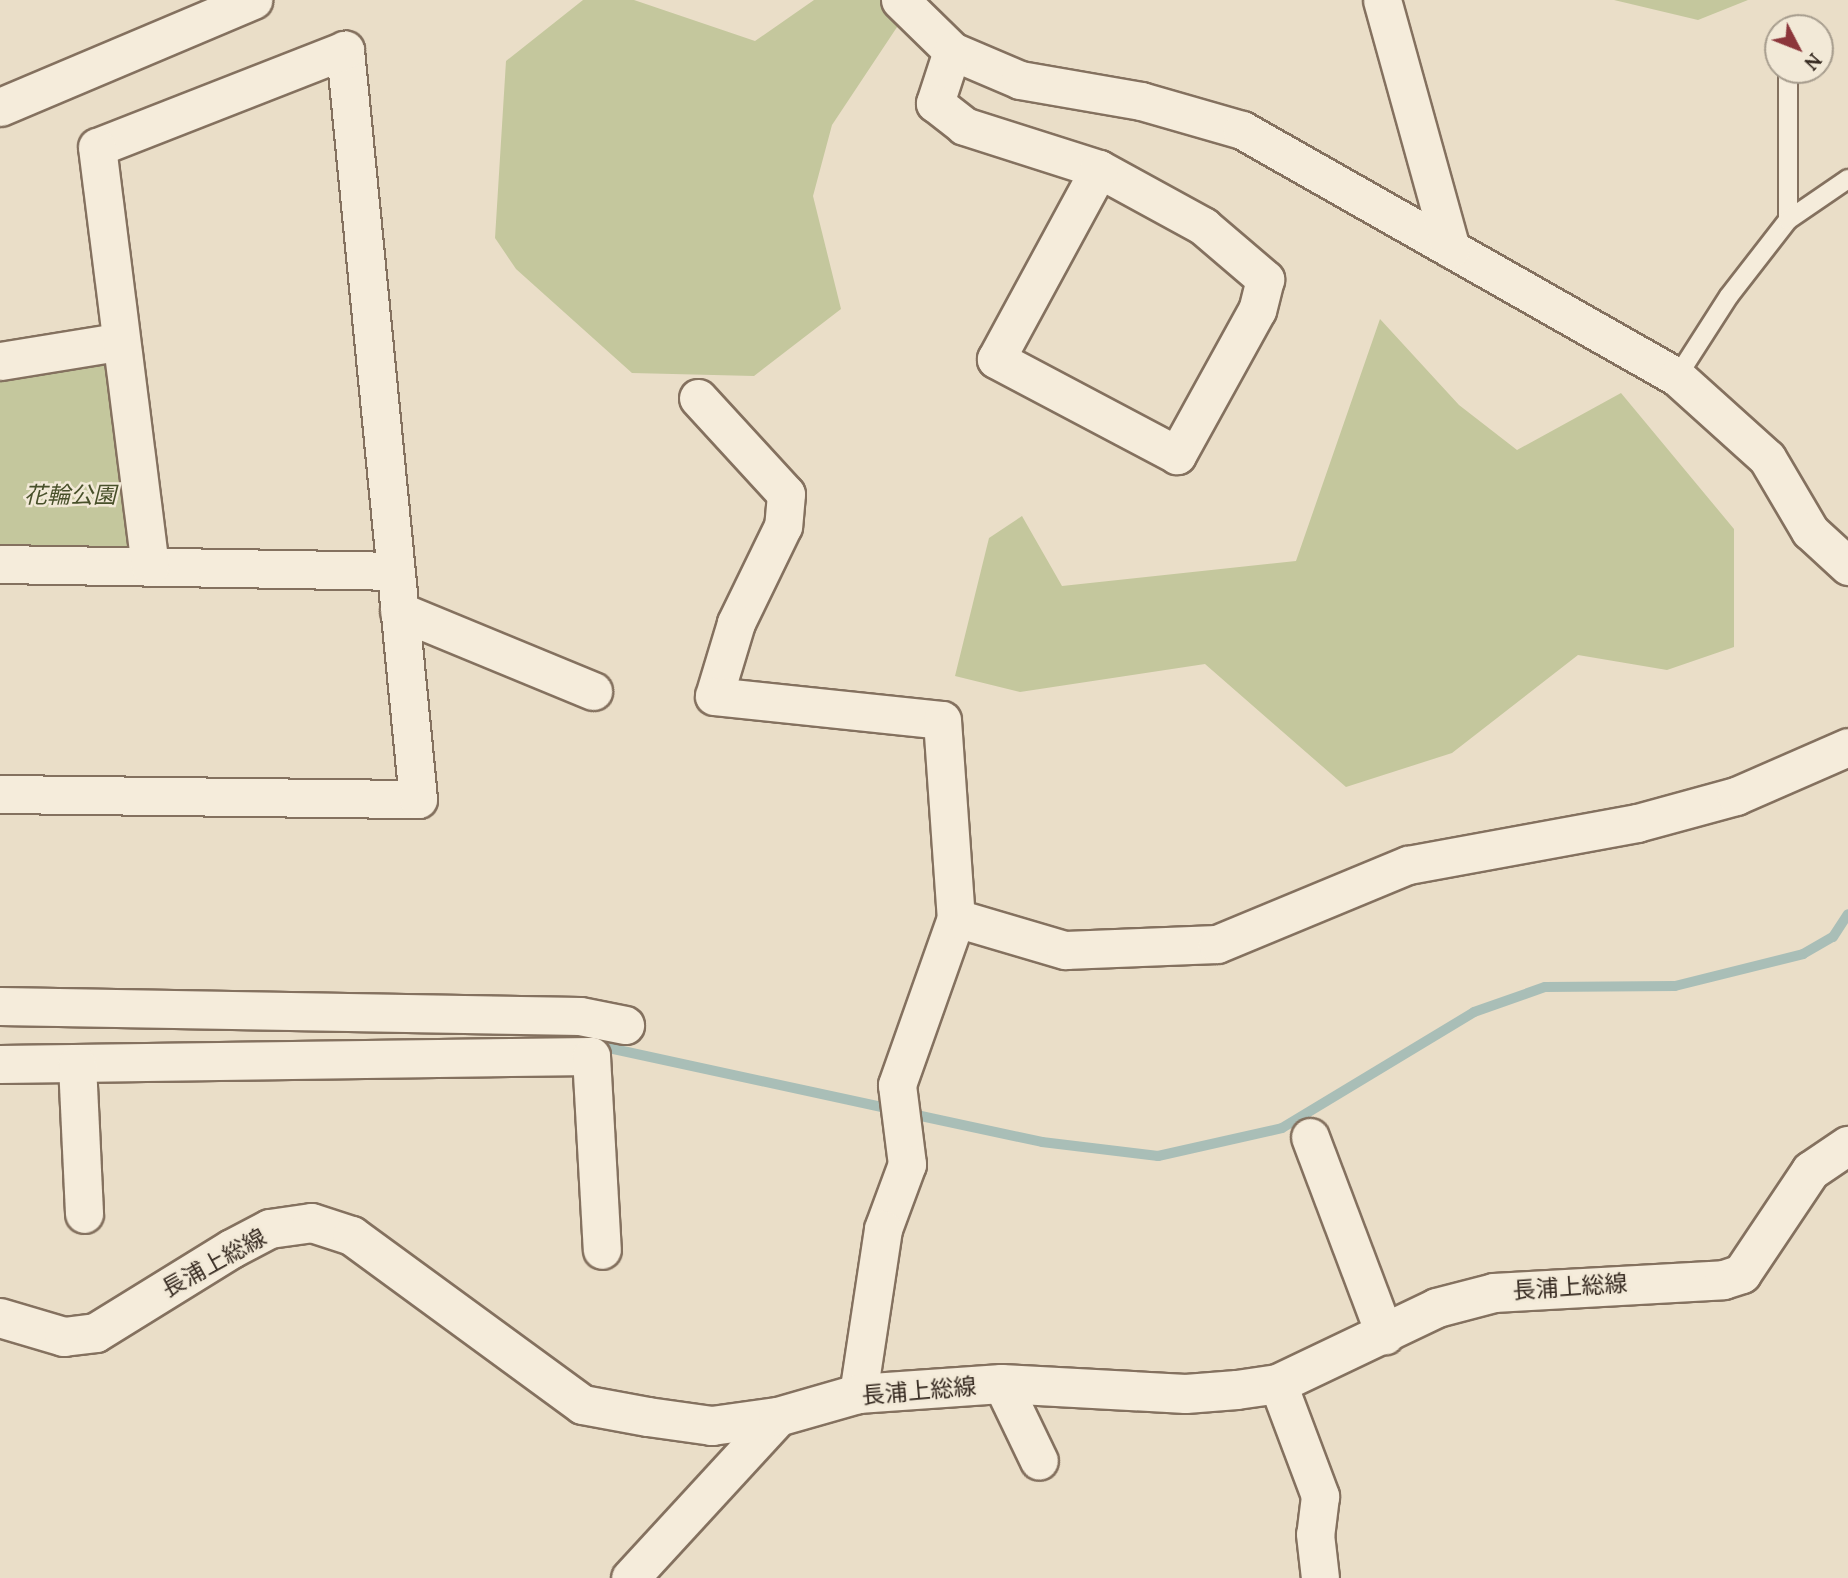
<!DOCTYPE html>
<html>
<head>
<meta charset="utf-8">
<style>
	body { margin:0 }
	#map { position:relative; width:1848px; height:1578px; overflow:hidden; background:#eadec8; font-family:Lora,"Noto Sans JP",serif }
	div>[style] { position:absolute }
	.green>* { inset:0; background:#c4c79d }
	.stream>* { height:10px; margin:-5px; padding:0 5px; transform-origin:5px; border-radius:5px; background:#a9beb7 }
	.roads { filter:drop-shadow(2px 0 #84715f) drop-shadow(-2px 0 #84715f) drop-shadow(0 2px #84715f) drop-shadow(0 -2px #84715f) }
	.lane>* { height:18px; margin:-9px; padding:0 9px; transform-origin:9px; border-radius:9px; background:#f5ecdb }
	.street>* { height:37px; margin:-18.5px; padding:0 18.5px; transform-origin:18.5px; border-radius:18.5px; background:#f5ecdb }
	.secondary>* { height:38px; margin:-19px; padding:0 19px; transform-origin:19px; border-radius:19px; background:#f5ecdb }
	span { translate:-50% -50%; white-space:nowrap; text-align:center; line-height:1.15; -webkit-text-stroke:5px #f2e9d7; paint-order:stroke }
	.park-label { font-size:23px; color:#48502a; font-style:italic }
	.street-label { font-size:23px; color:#362a21 }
	.north { position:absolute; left:1764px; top:14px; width:70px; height:70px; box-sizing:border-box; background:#f2e9d7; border:2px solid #a79d8e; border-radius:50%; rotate:132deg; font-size:19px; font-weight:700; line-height:28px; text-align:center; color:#362a21 }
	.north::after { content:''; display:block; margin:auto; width:24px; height:32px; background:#8c363b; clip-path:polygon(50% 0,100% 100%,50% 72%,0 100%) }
</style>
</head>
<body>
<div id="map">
	<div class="green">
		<i style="clip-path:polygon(583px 0,634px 0,755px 41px,814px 0,915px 0,832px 125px,813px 196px,841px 309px,754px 376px,632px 373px,516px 269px,495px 238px,506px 61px)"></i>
		<i style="clip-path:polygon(1614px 0,1748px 0,1698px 20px)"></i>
		<i style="clip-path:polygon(1380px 319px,1459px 405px,1517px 450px,1621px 393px,1734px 529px,1734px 647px,1667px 670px,1578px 655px,1452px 753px,1346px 787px,1205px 664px,1020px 692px,955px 676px,989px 538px,1022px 516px,1062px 586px,1296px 561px)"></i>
		<i style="clip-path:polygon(117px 342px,150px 567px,0 564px,0 361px)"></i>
	</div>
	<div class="stream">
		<i style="left:595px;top:1045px;width:304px;rotate:12.2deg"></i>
		<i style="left:907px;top:1113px;width:138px;rotate:12.1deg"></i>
		<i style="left:1042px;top:1142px;width:117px;rotate:6.9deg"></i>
		<i style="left:1158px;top:1156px;width:127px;rotate:-12.7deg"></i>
		<i style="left:1282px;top:1128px;width:224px;rotate:-31.1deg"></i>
		<i style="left:1474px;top:1012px;width:75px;rotate:-19.4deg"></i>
		<i style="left:1545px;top:987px;width:130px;rotate:-0.4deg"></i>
		<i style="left:1675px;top:986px;width:132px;rotate:-14deg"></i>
		<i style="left:1803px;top:954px;width:34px;rotate:-30deg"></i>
		<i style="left:1833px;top:937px;width:27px;rotate:-57deg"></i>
	</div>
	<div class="roads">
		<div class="lane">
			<i style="left:1788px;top:70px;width:150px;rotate:90deg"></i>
			<i style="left:1677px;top:377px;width:96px;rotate:-57.3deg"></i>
			<i style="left:1729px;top:296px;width:96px;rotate:-52.2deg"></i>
			<i style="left:1788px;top:220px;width:73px;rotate:-34.3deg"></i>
		</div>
		<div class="street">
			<i style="left:900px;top:0;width:73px;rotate:44.4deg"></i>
			<i style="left:952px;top:51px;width:74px;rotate:23.1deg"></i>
			<i style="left:1020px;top:80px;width:123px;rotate:9.8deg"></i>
			<i style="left:1141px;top:101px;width:105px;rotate:16deg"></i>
			<i style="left:1242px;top:130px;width:500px;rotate:29.59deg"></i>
			<i style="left:1677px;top:377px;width:121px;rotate:42deg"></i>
			<i style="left:1767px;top:458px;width:85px;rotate:59.5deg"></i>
			<i style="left:1810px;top:531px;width:52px;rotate:42.6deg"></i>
			<i style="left:1382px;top:0;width:258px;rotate:74.5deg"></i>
			<i style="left:952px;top:51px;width:55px;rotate:108.1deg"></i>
			<i style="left:935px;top:103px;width:37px;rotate:38deg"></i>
			<i style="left:964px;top:126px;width:142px;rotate:17.7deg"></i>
			<i style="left:1099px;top:169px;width:119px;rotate:28.7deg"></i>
			<i style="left:1203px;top:226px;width:82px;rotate:40.5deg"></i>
			<i style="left:1265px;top:279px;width:32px;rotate:104deg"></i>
			<i style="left:1257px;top:310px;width:166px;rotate:118.9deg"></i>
			<i style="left:1177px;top:455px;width:205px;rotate:-152.1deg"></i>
			<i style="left:996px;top:359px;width:216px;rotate:-61.5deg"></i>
			<i style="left:0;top:107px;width:275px;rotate:-22.9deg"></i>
			<i style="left:0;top:361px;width:119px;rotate:-9.2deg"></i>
			<i style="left:698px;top:398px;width:130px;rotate:47.5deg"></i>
			<i style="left:786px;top:494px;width:32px;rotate:95deg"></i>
			<i style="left:783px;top:526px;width:108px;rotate:115.9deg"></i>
			<i style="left:736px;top:623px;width:76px;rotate:106.8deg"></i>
			<i style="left:714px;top:696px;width:229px;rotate:6deg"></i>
			<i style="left:942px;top:720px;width:198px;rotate:86deg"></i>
			<i style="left:956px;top:918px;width:177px;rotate:109.5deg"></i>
			<i style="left:897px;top:1085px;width:80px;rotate:82.8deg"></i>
			<i style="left:907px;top:1164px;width:69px;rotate:110.3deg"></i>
			<i style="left:883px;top:1229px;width:167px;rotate:98.6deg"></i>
			<i style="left:0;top:564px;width:395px;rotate:1deg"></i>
			<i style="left:399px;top:611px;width:210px;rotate:22.4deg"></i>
			<i style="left:0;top:794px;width:418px;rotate:0.7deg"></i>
			<i style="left:418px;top:799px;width:753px;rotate:-95.57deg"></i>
			<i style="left:345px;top:50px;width:266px;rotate:158.6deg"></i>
			<i style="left:97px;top:147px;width:423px;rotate:82.8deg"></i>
			<i style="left:956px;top:918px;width:114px;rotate:16.4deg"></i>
			<i style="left:1065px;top:950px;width:152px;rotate:-2.3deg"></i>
			<i style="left:1217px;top:944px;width:207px;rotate:-22.5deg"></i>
			<i style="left:1408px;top:865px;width:233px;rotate:-10.4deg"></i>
			<i style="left:1637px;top:823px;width:103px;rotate:-15.3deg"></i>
			<i style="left:1736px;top:796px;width:122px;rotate:-23.6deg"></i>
			<i style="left:0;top:1006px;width:580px;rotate:0.99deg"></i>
			<i style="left:580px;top:1016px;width:46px;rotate:11.3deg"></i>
			<i style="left:0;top:1064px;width:591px;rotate:-0.78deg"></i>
			<i style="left:591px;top:1056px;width:194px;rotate:86.8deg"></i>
			<i style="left:77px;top:1064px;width:150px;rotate:87.3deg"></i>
			<i style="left:1310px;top:1137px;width:212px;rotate:69.3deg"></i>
			<i style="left:1002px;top:1384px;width:85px;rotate:64.3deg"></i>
			<i style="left:1278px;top:1384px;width:120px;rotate:69.4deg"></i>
			<i style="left:1320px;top:1496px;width:38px;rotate:97deg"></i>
			<i style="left:1315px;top:1534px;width:44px;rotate:83.5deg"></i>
			<i style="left:630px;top:1578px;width:219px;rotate:-47.4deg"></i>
		</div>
		<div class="secondary">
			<i style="left:0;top:1318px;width:67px;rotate:16.5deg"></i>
			<i style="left:64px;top:1337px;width:32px;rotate:-7deg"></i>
			<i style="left:96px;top:1333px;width:160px;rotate:-31.7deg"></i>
			<i style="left:232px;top:1249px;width:43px;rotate:-27.8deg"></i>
			<i style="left:270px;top:1229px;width:42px;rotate:-8.1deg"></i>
			<i style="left:312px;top:1223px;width:42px;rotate:18deg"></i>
			<i style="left:352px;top:1236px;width:286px;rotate:36.2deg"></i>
			<i style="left:583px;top:1405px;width:66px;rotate:10.5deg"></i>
			<i style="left:648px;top:1417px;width:65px;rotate:8deg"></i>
			<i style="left:712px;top:1426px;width:67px;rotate:-7.8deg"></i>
			<i style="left:778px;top:1417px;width:83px;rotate:-16deg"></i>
			<i style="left:858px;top:1394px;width:144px;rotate:-4deg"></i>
			<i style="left:1002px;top:1384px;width:184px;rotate:3.1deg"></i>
			<i style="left:1186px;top:1394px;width:51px;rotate:-4.5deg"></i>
			<i style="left:1237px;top:1390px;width:41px;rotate:-8.3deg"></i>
			<i style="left:1278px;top:1384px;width:176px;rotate:-25.5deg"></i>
			<i style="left:1437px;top:1308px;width:59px;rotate:-14.7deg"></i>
			<i style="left:1494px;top:1293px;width:230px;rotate:-3.2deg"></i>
			<i style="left:1724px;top:1280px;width:19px;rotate:-18deg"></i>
			<i style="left:1742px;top:1274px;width:124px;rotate:-56.2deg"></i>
			<i style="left:1811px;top:1171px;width:45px;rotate:-34deg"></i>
		</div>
	</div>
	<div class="park-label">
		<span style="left:70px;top:495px">花輪公園</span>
	</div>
	<div class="street-label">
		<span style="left:214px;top:1263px;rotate:-29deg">長浦上総線</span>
		<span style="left:1570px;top:1287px;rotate:-4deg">長浦上総線</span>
		<span style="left:919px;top:1391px;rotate:-5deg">長浦上総線</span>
	</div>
	<div class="north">N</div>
</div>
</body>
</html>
